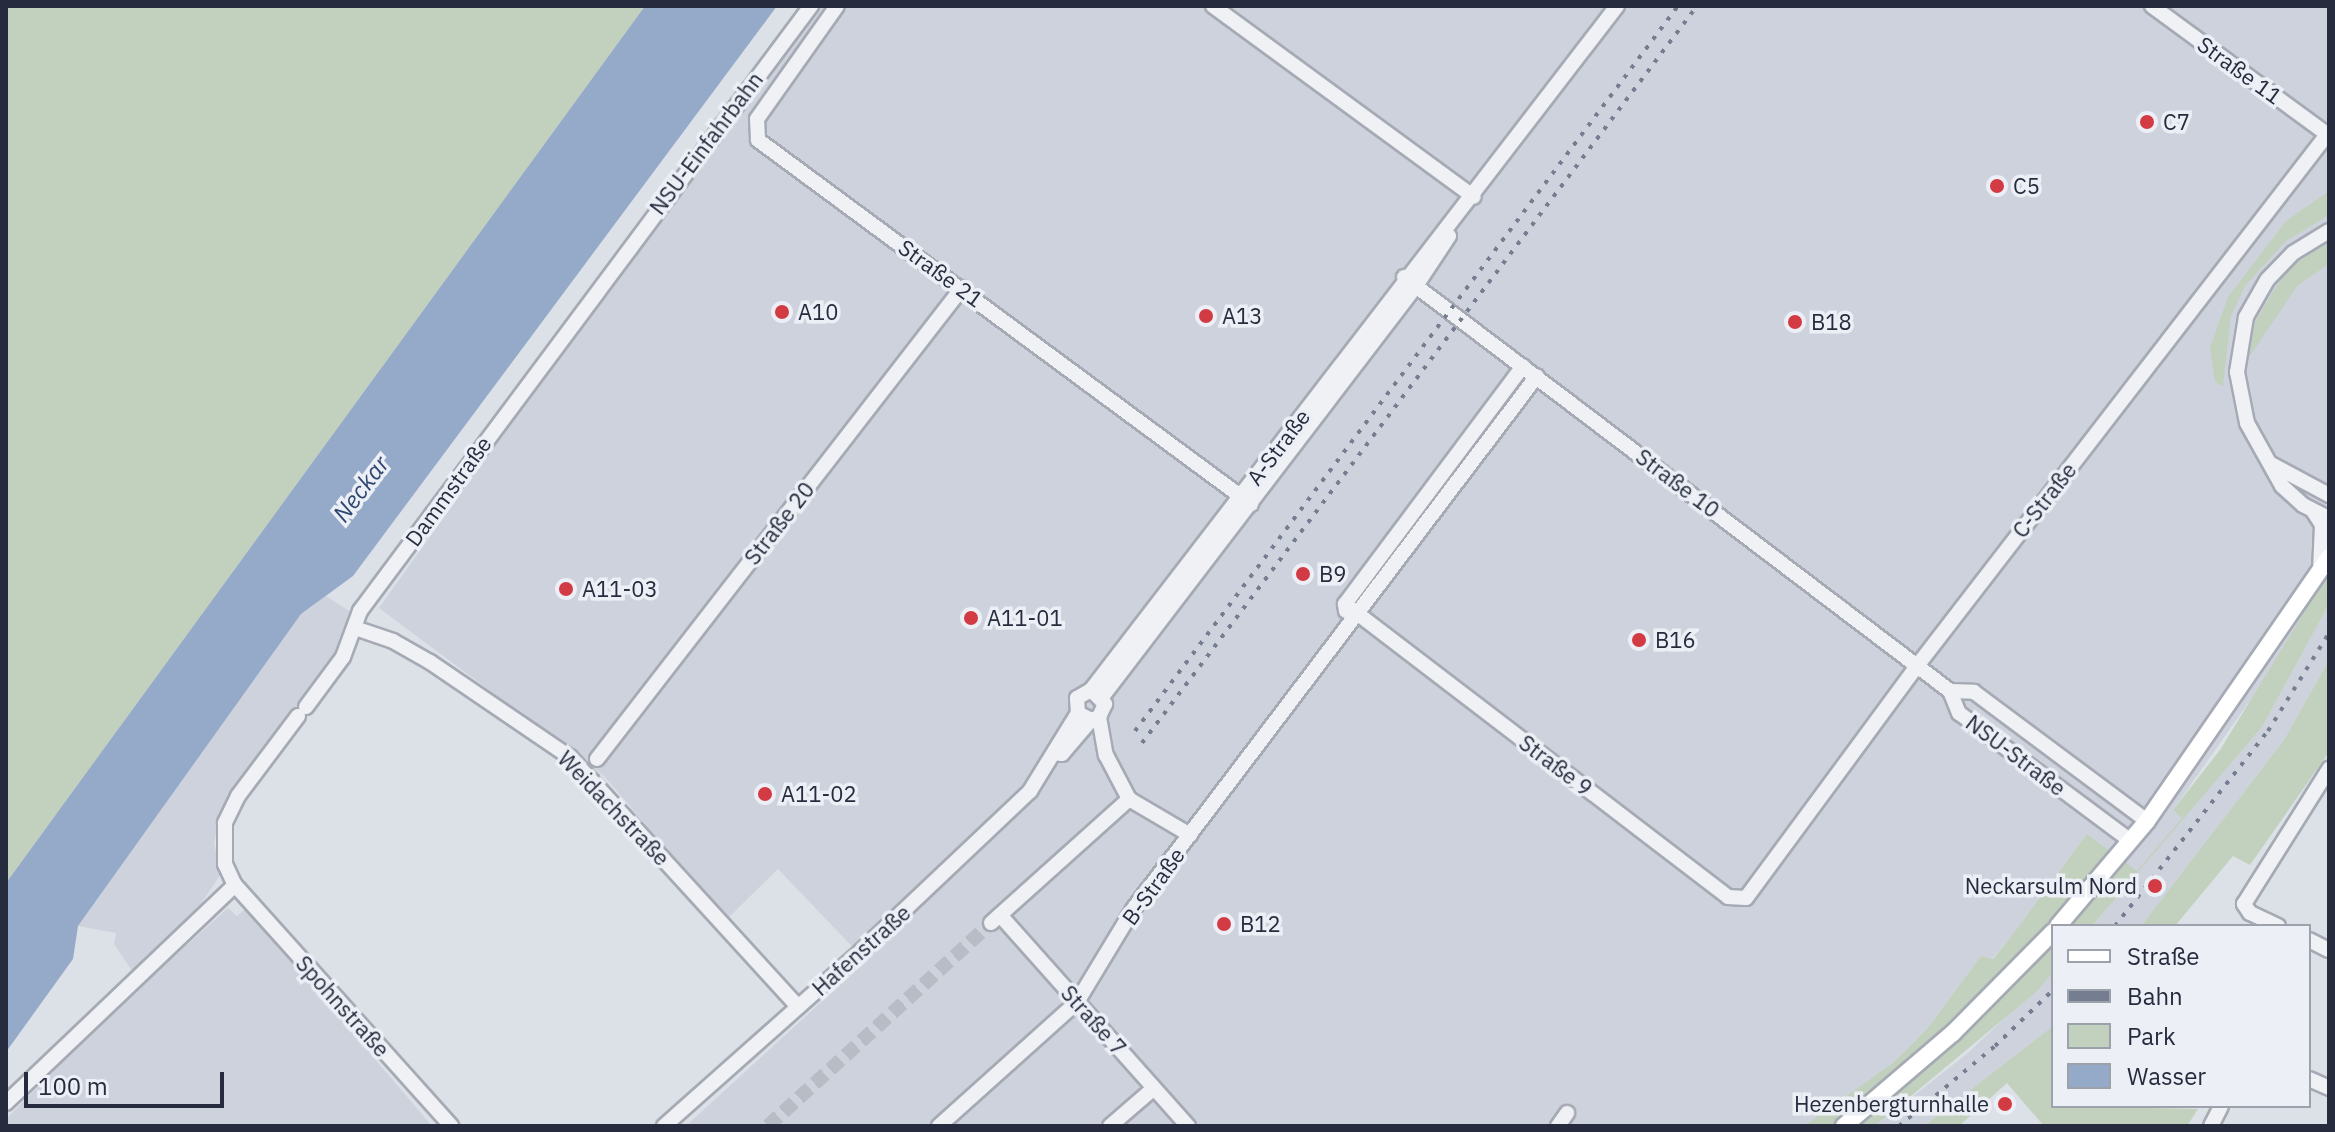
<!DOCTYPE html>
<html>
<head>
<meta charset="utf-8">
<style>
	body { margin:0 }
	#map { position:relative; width:2335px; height:1132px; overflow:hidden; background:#dce0e7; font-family:"IBM Plex Sans",sans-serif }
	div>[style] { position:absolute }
	.built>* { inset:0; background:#ced2dc }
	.green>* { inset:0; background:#c1d1bd }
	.water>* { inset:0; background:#95aac9 }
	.minor-tunnel>* { height:14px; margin-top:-7px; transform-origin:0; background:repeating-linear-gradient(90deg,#b8bcc5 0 14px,transparent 0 21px) }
	.roads { filter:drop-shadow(2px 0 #a5aab4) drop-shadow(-2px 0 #a5aab4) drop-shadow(0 2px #a5aab4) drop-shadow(0 -2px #a5aab4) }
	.minor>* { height:14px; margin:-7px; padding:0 7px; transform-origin:7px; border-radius:7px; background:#eff1f5 }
	.major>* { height:16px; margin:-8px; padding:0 8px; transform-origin:8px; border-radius:8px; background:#fff }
	.rail>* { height:4px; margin-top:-2px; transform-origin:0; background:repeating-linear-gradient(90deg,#757d91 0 4px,transparent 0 12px) }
	.dots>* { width:22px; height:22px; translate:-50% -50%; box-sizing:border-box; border:4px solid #eceff5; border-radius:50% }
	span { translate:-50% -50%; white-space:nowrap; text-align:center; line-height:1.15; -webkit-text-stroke:7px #eceff5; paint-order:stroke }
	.street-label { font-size:22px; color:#262c3e }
	.poi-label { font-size:22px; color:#262c3e }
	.left { translate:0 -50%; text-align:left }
	.right { translate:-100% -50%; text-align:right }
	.water-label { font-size:24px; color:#2e4773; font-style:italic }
	.frame { position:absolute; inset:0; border:8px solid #262c3e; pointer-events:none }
	.legend { position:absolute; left:2051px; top:924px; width:260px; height:184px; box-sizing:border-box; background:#eceff5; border:2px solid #9da1ac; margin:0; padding:10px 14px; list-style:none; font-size:24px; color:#262c3e }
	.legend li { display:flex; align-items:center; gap:16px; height:40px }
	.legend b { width:40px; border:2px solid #9da1ac }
	.scale { position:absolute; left:24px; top:1072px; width:200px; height:36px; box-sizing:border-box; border:4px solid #262c3e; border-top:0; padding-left:10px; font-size:24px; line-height:28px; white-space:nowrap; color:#262c3e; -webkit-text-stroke:6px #eceff5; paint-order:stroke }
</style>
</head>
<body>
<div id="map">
	<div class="built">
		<i style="clip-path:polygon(822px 6px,2329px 6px,2329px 569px,2279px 659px,2173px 810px,2183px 818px,2167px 837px,2262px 727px,2329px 604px,2329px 660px,2284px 740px,2141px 926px,2092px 926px,2137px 873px,2087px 834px,2013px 934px,1992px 959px,1981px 956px,1927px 1029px,1894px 1062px,1804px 1126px,686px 1126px,866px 961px,778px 869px,727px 919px,603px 775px,379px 608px,616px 276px)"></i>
		<i style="clip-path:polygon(326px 596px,351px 612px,337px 653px,218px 825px,214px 843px,221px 874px,194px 914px,133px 972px,114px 944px,116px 933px,78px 926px,301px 614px)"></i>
		<i style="clip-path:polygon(228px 908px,237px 916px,246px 908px,432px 1126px,6px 1126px,6px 1119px,120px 1005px)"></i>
		<i style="clip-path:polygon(2053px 972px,2053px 1026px,1924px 1126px,1875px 1126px,1968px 1053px)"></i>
	</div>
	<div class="green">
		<i style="clip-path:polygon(6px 6px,645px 6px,6px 883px)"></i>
		<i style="clip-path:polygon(2329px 191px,2329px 215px,2286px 241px,2245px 286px,2231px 316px,2223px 386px,2215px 382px,2210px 348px,2228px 297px,2286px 221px)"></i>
		<i style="clip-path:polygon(2329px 243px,2329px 264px,2298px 285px,2249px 357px,2254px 324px,2275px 288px,2294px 264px)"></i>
		<i style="clip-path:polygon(2329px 572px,2329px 604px,2262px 727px,2092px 926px,2053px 926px,2053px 972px,2036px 992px,1875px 1126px,1804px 1126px,1894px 1062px,1927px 1029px,1981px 956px,1993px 959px,2013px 934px,2087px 834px,2137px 871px,2182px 818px,2173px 810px,2220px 750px)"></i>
		<i style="clip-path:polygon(2329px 660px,2329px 752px,2250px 865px,2233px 856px,2175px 926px,2141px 926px,2284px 740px)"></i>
		<i style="clip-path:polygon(2053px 1026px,2053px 1106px,2198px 1109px,2187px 1126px,2044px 1126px,2007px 1083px,1959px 1126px,1924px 1126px)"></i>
	</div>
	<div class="water">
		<i style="clip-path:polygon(645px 6px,777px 6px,353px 576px,301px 614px,78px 926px,73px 959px,6px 1052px,6px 883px)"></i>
	</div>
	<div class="minor-tunnel">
		<i style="left:768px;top:1126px;width:302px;rotate:-42.3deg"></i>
	</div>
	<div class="roads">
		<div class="minor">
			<i style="left:837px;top:6px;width:138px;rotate:125.3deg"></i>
			<i style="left:757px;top:119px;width:21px;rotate:87deg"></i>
			<i style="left:758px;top:140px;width:613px;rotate:36.44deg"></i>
			<i style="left:1213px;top:6px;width:323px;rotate:36.2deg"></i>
			<i style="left:2152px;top:6px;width:217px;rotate:36.2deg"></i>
			<i style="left:2329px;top:231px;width:42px;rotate:148.6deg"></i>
			<i style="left:2293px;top:253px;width:37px;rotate:134deg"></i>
			<i style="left:2267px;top:280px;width:43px;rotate:119.6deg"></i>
			<i style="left:2246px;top:317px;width:56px;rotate:99.3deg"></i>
			<i style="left:2237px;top:372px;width:52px;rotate:78.9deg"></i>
			<i style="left:2247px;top:423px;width:72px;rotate:60.9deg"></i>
			<i style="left:2282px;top:486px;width:28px;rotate:42deg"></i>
			<i style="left:2303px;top:505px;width:29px;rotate:27deg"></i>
			<i style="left:1404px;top:277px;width:685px;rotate:37.17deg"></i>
			<i style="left:1950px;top:691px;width:24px;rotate:68deg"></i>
			<i style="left:1959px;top:713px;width:214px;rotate:36.7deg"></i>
			<i style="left:2271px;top:464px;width:66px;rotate:28.1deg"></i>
			<i style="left:2313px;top:511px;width:17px;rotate:57deg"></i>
			<i style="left:2322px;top:525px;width:46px;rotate:92.5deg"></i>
			<i style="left:1345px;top:604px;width:482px;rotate:37.4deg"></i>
			<i style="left:1728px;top:897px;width:18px;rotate:3deg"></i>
			<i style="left:1746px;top:898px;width:288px;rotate:-53.6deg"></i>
			<i style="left:1917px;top:666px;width:674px;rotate:-52.35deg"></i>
			<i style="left:1346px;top:611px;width:7px;rotate:-98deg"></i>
			<i style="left:1345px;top:604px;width:297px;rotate:-53.2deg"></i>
			<i style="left:355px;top:628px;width:40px;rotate:18.9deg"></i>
			<i style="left:393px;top:641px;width:43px;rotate:29.6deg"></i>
			<i style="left:430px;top:662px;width:169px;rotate:34.2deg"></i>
			<i style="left:570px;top:757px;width:338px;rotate:47.6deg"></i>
			<i style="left:1091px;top:690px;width:20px;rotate:45deg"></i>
			<i style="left:1105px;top:704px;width:14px;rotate:115deg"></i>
			<i style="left:1099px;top:717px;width:9px;rotate:159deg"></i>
			<i style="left:1091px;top:720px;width:15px;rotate:-152deg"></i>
			<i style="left:1078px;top:713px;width:15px;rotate:-94deg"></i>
			<i style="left:1077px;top:698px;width:16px;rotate:-30deg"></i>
			<i style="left:1091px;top:690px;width:863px;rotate:-52.44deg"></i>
			<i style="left:1950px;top:691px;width:24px;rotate:2deg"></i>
			<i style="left:1974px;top:692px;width:216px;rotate:36.7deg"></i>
			<i style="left:1102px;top:697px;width:517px;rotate:-52.62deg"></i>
			<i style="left:1416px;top:286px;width:60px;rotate:-56.6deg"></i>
			<i style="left:306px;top:707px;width:62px;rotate:-53.5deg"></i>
			<i style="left:343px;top:657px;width:49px;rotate:-69.7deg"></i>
			<i style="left:360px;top:611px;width:755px;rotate:-53.3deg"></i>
			<i style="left:298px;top:716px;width:100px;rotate:126.9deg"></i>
			<i style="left:238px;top:796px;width:30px;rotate:116deg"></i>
			<i style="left:225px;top:823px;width:41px;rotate:90deg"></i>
			<i style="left:225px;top:864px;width:23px;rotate:65deg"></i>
			<i style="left:235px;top:885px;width:324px;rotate:48.1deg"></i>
			<i style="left:1099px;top:717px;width:39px;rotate:80deg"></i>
			<i style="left:1106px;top:755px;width:50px;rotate:62.4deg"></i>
			<i style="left:1129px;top:799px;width:71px;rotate:30.5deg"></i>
			<i style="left:1055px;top:753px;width:7px;rotate:8deg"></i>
			<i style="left:1062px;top:754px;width:45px;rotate:-49.5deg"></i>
			<i style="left:597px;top:759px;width:596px;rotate:-52.23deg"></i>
			<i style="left:1000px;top:915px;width:283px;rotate:48.3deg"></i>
			<i style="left:991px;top:923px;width:186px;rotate:-41.9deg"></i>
			<i style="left:2278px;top:926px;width:31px;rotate:-155deg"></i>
			<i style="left:2250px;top:913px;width:11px;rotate:-124deg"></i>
			<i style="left:2244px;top:904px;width:160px;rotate:-57.8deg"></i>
			<i style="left:2309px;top:940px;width:22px;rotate:27deg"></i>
			<i style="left:2309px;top:1079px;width:22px;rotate:24deg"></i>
			<i style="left:6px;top:1103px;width:316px;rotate:-43.6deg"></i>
			<i style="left:664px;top:1126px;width:265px;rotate:-41.6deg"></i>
			<i style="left:862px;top:950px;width:231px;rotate:-43.4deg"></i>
			<i style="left:1030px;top:791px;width:92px;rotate:-58.4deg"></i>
			<i style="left:939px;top:1126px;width:186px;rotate:-41.9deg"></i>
			<i style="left:1077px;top:1002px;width:110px;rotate:-58.8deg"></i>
			<i style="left:1134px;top:908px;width:667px;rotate:-52.86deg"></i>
			<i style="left:1110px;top:1126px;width:58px;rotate:-40.8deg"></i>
			<i style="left:1558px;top:1126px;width:16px;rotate:-55deg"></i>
			<i style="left:2211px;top:1126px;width:22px;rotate:-63deg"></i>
		</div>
		<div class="major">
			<i style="left:2058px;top:926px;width:138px;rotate:-49.7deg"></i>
			<i style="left:2147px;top:821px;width:321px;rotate:-55.4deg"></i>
			<i style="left:1844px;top:1126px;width:143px;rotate:-40.5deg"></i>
			<i style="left:1953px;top:1033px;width:142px;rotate:-45.3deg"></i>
		</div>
	</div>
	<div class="rail">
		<i style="left:1135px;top:731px;width:906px;rotate:-53.17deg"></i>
		<i style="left:1142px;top:743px;width:923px;rotate:-53.02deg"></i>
		<i style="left:2115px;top:926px;width:248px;rotate:-51.9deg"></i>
		<i style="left:2268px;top:731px;width:115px;rotate:-58.1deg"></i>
		<i style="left:1899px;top:1126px;width:125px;rotate:-39.8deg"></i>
		<i style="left:1995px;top:1046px;width:81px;rotate:-44deg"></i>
	</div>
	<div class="dots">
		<i style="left:2147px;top:122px;background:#d33b44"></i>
		<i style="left:1997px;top:186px;background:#d33b44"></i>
		<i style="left:782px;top:312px;background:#d33b44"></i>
		<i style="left:1206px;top:316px;background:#d33b44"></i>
		<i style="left:1795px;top:322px;background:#d33b44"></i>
		<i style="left:1303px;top:574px;background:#d33b44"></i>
		<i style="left:566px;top:589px;background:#d33b44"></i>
		<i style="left:971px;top:618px;background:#d33b44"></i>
		<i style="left:1639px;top:640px;background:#d33b44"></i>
		<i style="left:765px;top:794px;background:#d33b44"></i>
		<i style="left:2155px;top:886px;background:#d33b44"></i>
		<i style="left:1224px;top:924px;background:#d33b44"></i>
		<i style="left:2005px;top:1104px;background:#d33b44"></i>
	</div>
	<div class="street-label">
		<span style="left:2240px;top:70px;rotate:36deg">Straße 11</span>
		<span style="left:706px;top:143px;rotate:-53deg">NSU-Einfahrbahn</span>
		<span style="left:941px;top:273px;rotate:36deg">Straße 21</span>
		<span style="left:1278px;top:447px;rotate:-53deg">A-Straße</span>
		<span style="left:1678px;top:483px;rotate:37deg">Straße 10</span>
		<span style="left:448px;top:491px;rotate:-54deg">Dammstraße</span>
		<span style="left:2044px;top:500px;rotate:-52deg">C-Straße</span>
		<span style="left:779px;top:523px;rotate:-52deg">Straße 20</span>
		<span style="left:2016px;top:755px;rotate:37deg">NSU-Straße</span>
		<span style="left:1556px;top:765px;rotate:37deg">Straße 9</span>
		<span style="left:614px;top:808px;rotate:46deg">Weidachstraße</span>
		<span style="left:1153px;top:886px;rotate:-54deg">B-Straße</span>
		<span style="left:861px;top:950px;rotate:-42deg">Hafenstraße</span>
		<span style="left:343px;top:1006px;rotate:48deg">Spohnstraße</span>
		<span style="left:1094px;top:1020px;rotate:48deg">Straße 7</span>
	</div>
	<div class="poi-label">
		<span class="left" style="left:2163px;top:122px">C7</span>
		<span class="left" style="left:2013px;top:186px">C5</span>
		<span class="left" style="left:798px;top:312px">A10</span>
		<span class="left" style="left:1222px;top:316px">A13</span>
		<span class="left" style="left:1811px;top:322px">B18</span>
		<span class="left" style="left:1319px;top:574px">B9</span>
		<span class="left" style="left:582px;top:589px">A11-03</span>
		<span class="left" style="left:987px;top:618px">A11-01</span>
		<span class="left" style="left:1655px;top:640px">B16</span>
		<span class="left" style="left:781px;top:794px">A11-02</span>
		<span class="right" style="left:2137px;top:886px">Neckarsulm Nord</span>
		<span class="left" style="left:1240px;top:924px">B12</span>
		<span class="right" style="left:1989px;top:1104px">Hezenbergturnhalle</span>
	</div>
	<div class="water-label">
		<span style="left:361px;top:489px;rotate:-53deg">Neckar</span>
	</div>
	<div class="frame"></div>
	<ul class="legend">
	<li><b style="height:10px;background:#fff"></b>Straße</li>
	<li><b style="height:10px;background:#757d91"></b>Bahn</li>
	<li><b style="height:22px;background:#c1d1bd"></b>Park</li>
	<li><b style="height:22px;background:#95aac9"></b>Wasser</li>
	</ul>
	<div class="scale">100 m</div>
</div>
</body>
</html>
